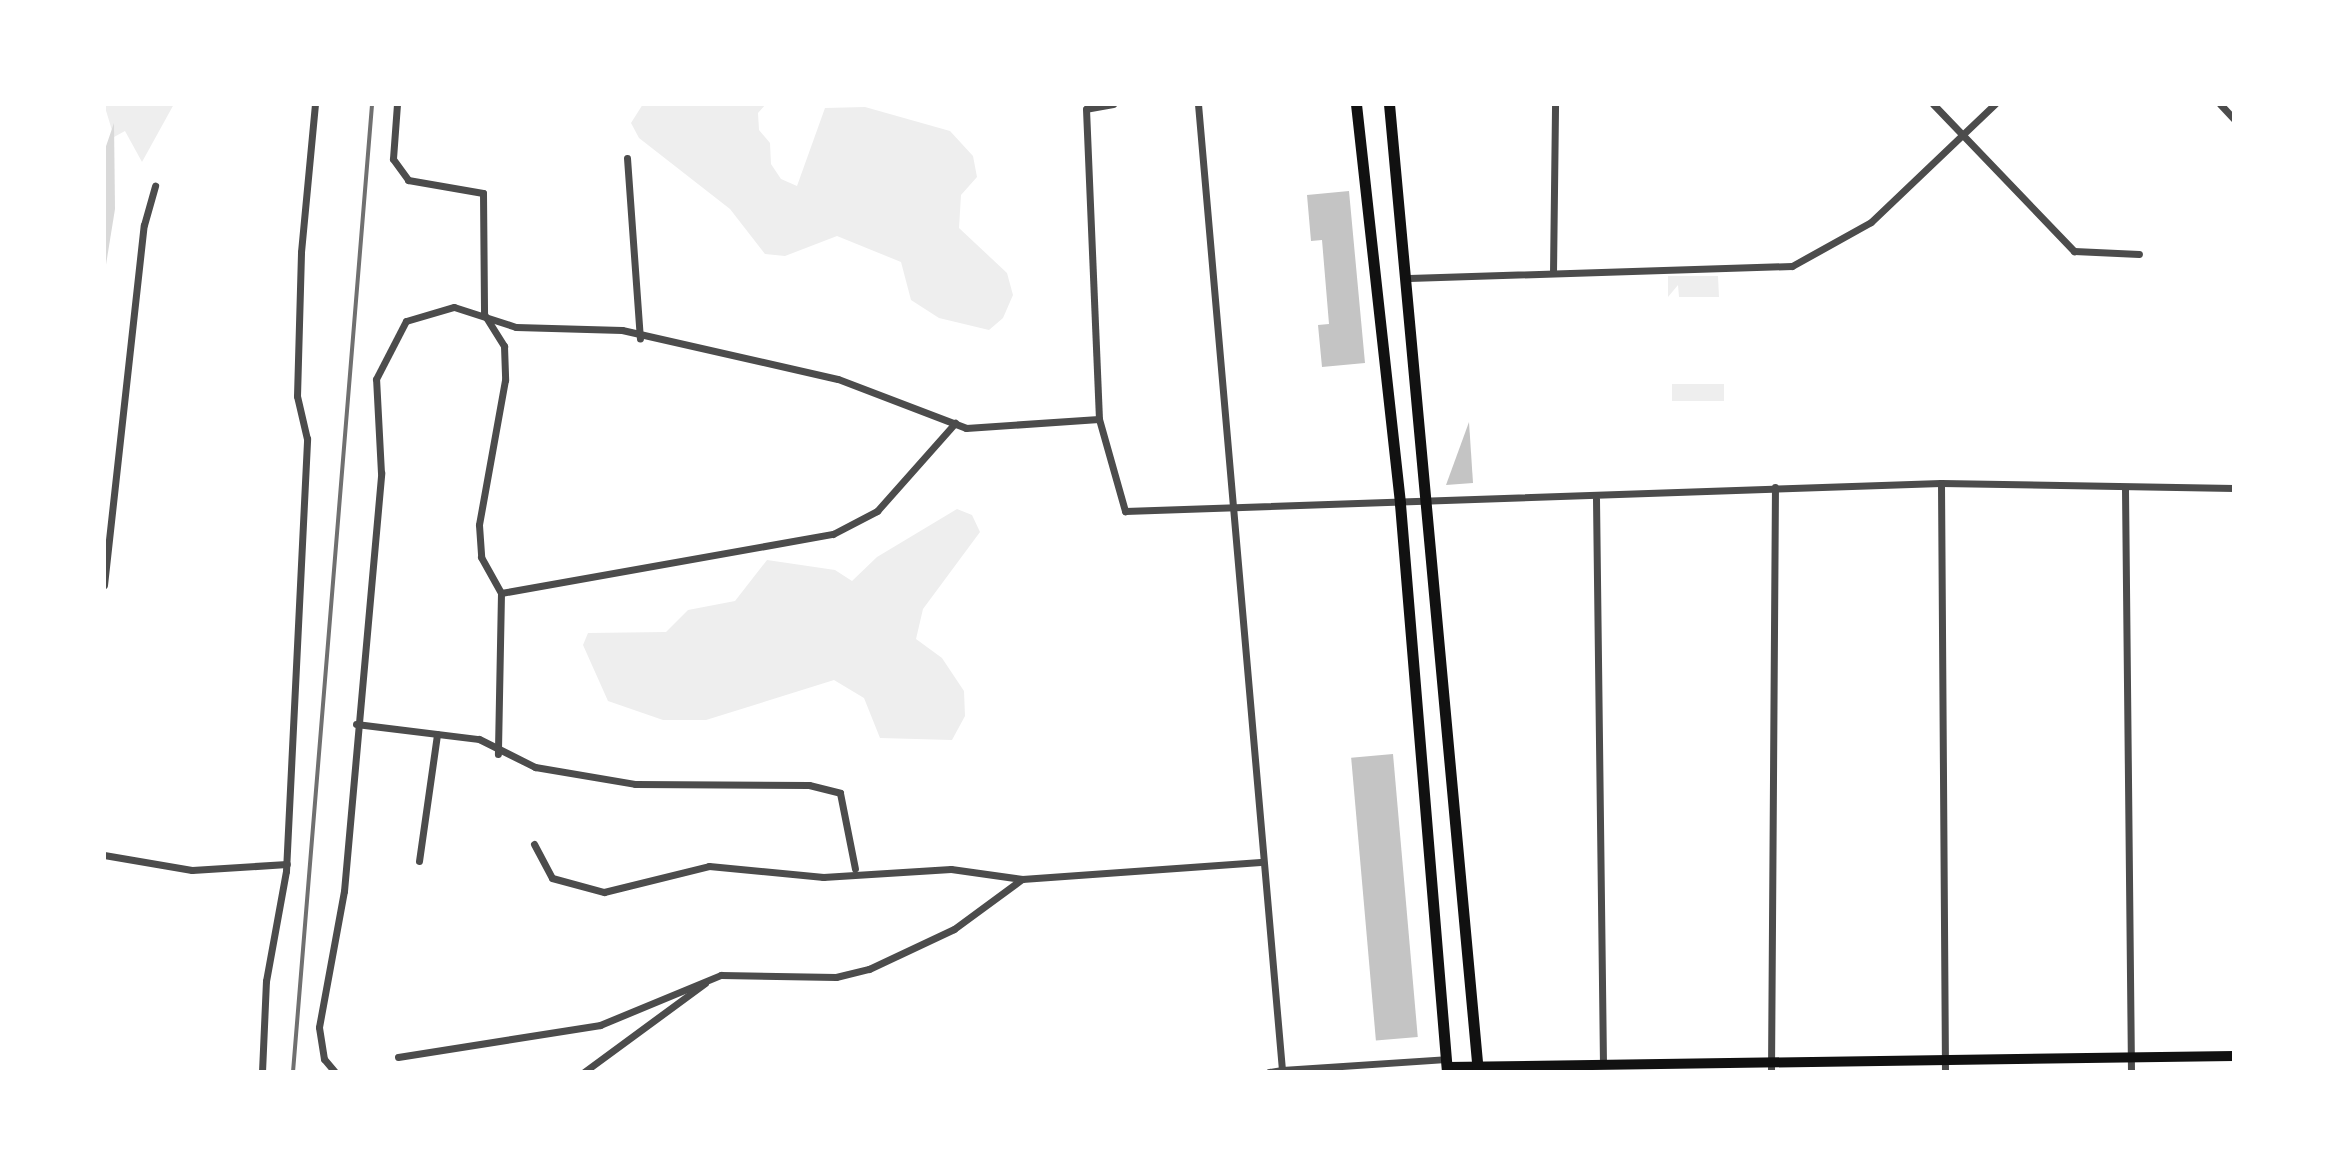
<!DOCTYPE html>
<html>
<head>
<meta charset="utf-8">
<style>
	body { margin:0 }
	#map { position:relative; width:2338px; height:1176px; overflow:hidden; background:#fff; font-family:"Nunito Sans",sans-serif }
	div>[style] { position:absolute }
	.green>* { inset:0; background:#eee; transform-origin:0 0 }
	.water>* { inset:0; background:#d9d9d9 }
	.building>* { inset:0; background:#c4c4c4; transform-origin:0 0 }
	.minor>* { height:7px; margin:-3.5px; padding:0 3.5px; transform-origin:3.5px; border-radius:3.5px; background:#4c4c4c }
	.secondary>* { height:10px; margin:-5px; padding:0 5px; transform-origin:5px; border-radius:5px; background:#111 }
	.primary>* { height:11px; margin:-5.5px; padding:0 5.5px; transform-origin:5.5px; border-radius:5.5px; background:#111 }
	.rail>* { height:4px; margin:-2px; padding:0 2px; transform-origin:2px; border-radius:2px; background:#707070 }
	span { translate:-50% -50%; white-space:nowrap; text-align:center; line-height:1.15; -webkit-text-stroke:7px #fff; paint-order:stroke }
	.frame { position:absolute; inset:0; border:106px solid #fff; pointer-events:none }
</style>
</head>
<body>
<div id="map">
	<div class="green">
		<i style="clip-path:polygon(104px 104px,174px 104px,142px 162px,125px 131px,114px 137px)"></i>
		<i style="clip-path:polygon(643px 104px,766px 104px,758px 113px,759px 130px,770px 143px,771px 164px,781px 179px,797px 186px,825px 108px,865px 107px,950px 131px,973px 156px,977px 177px,961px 195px,959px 228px,1007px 273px,1013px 295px,1003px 318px,989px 330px,939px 318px,911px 300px,901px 262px,837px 236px,785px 256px,765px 254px,730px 209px,639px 138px,631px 123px)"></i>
		<i style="clip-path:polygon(1668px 276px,1718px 276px,1719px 297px,1679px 297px,1678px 285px,1668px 297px)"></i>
		<i style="left:1724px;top:384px;width:17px;height:52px;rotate:90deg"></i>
		<i style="clip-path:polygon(957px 509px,972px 515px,980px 532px,923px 609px,916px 639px,942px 658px,964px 691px,965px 716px,952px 740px,880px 738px,864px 698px,834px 680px,706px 720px,663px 720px,608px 701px,583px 645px,588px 633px,666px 632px,688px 610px,735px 601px,767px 560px,835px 570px,852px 581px,877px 557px)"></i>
	</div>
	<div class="water">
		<i style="clip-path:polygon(114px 123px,115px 209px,104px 277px,104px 152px)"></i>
	</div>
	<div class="building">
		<i style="clip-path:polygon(1349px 191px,1365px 363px,1322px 367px,1318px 325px,1329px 324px,1322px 240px,1311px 241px,1307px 195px)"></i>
		<i style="clip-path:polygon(1469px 422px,1473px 483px,1446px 485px)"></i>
		<i style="left:1393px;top:754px;width:284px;height:42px;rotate:85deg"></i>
	</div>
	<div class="minor">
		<i style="left:397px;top:104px;width:55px;rotate:94.2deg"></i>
		<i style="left:393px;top:159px;width:26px;rotate:54deg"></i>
		<i style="left:408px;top:180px;width:76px;rotate:9.8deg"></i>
		<i style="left:483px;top:193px;width:121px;rotate:89.5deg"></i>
		<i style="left:484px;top:314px;width:38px;rotate:58deg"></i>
		<i style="left:504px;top:346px;width:34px;rotate:88deg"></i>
		<i style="left:505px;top:380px;width:147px;rotate:100.2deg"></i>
		<i style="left:479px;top:525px;width:32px;rotate:86deg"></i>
		<i style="left:481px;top:557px;width:41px;rotate:60.9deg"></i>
		<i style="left:501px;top:593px;width:161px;rotate:91.1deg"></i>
		<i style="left:1113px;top:104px;width:27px;rotate:170deg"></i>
		<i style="left:1086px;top:109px;width:310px;rotate:87.6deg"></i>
		<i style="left:1099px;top:419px;width:96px;rotate:74.2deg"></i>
		<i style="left:1125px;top:511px;width:816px;rotate:-1.97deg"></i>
		<i style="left:1941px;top:483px;width:293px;rotate:1deg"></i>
		<i style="left:1198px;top:104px;width:970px;rotate:85.03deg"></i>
		<i style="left:1282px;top:1070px;width:13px;rotate:171deg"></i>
		<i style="left:1933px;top:104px;width:204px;rotate:46.2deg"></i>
		<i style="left:2074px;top:251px;width:65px;rotate:2.6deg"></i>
		<i style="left:2220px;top:104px;width:21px;rotate:47deg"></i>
		<i style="left:627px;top:158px;width:181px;rotate:85.9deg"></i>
		<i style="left:1553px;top:273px;width:169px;rotate:-89.3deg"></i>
		<i style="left:1409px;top:278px;width:383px;rotate:-1.8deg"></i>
		<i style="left:1792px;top:266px;width:90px;rotate:-29.1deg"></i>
		<i style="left:1871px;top:222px;width:171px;rotate:-43.6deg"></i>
		<i style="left:1941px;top:483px;width:589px;rotate:89.61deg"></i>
		<i style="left:2125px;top:489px;width:583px;rotate:89.41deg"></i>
		<i style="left:1596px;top:499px;width:564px;rotate:89.29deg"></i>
		<i style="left:104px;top:585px;width:362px;rotate:-83.7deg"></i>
		<i style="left:144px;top:225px;width:41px;rotate:-74.2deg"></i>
		<i style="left:501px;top:593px;width:337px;rotate:-10.1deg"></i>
		<i style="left:833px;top:534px;width:50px;rotate:-27.6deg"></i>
		<i style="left:877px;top:511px;width:118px;rotate:-48.4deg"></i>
		<i style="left:356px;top:724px;width:124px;rotate:7deg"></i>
		<i style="left:479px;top:739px;width:63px;rotate:26.6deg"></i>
		<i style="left:535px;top:767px;width:101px;rotate:9.6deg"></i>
		<i style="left:635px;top:784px;width:174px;rotate:0.3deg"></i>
		<i style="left:809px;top:785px;width:32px;rotate:14deg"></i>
		<i style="left:840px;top:793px;width:77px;rotate:78.8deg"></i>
		<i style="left:534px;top:844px;width:38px;rotate:62deg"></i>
		<i style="left:552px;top:878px;width:54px;rotate:15.1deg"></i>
		<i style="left:604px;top:892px;width:108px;rotate:-13.9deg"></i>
		<i style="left:709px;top:866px;width:115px;rotate:5.5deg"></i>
		<i style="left:823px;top:877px;width:128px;rotate:-3.6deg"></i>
		<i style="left:951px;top:869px;width:72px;rotate:8deg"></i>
		<i style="left:1022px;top:879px;width:239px;rotate:-4.1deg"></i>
		<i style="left:104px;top:855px;width:89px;rotate:9.7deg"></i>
		<i style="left:192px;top:870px;width:95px;rotate:-3.6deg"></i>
		<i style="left:419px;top:861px;width:128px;rotate:-81.9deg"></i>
		<i style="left:398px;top:1057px;width:205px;rotate:-9deg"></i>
		<i style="left:600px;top:1025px;width:131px;rotate:-22.5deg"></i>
		<i style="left:721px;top:975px;width:115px;rotate:1deg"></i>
		<i style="left:836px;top:977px;width:34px;rotate:-14deg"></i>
		<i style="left:869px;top:969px;width:94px;rotate:-25.2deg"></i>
		<i style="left:954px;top:929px;width:84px;rotate:-36.3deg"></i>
		<i style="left:1282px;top:1070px;width:164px;rotate:-3.8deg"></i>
		<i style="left:262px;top:1072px;width:91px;rotate:-87.5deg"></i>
		<i style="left:266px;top:981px;width:112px;rotate:-79.7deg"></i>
		<i style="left:286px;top:871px;width:433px;rotate:-87.2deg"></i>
		<i style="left:307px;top:439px;width:44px;rotate:-103.1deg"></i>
		<i style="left:297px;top:396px;width:144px;rotate:-88.4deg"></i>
		<i style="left:301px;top:252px;width:149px;rotate:-84.6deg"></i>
		<i style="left:335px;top:1072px;width:17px;rotate:-130deg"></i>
		<i style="left:324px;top:1059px;width:32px;rotate:-99deg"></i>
		<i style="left:319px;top:1027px;width:138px;rotate:-79.6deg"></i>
		<i style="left:344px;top:891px;width:420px;rotate:-84.9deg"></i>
		<i style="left:381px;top:473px;width:94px;rotate:-93deg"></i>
		<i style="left:376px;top:379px;width:65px;rotate:-62.7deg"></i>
		<i style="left:406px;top:321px;width:50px;rotate:-16.3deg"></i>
		<i style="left:454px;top:307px;width:65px;rotate:17.9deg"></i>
		<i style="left:516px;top:327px;width:106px;rotate:1.6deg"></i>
		<i style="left:622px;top:330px;width:221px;rotate:12.8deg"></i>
		<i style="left:838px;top:379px;width:137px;rotate:20.9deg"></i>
		<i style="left:966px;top:428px;width:133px;rotate:-3.9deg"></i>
		<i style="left:584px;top:1072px;width:150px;rotate:-36.3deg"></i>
		<i style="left:1771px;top:1072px;width:585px;rotate:-89.61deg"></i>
	</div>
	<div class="secondary">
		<i style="left:1447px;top:1067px;width:787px;rotate:-0.8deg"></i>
	</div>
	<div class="primary">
		<i style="left:1356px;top:104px;width:402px;rotate:83.7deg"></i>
		<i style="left:1400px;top:504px;width:570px;rotate:85.27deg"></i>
		<i style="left:1389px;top:104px;width:972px;rotate:84.75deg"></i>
	</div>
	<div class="rail">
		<i style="left:293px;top:1072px;width:971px;rotate:-85.33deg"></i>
	</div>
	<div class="frame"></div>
</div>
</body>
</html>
